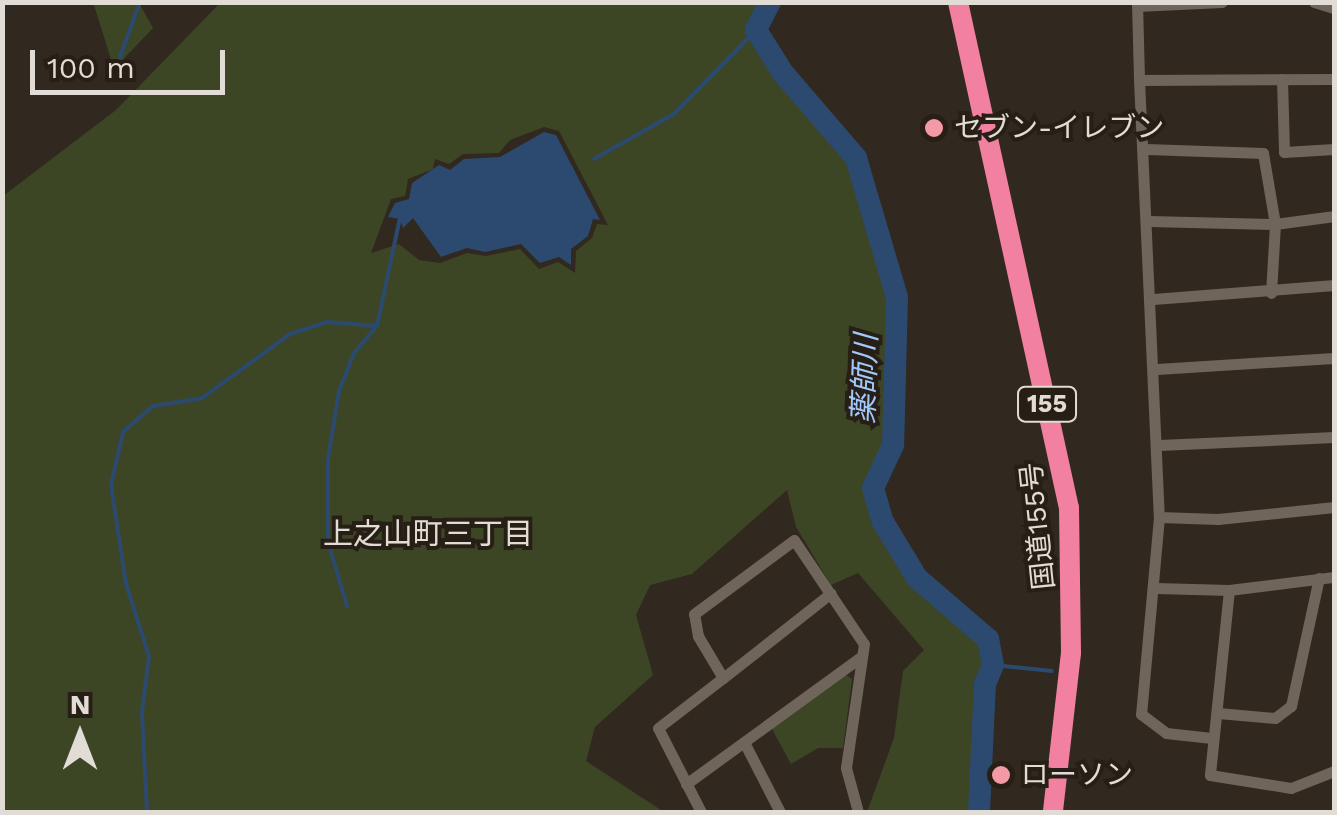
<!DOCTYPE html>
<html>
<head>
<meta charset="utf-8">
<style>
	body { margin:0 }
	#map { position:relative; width:1337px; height:815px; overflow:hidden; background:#31281f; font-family:"Work Sans","Noto Sans JP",sans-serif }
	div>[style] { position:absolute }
	.green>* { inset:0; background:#3c4625 }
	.water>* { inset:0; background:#2c4a6f }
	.stream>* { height:4px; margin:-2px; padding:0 2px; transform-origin:2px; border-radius:2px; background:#2c4a6f }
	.river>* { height:22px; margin:-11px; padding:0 11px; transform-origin:11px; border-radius:11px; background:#2c4a6f }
	.street>* { height:11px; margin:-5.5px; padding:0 5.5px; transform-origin:5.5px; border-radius:5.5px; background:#6f655a }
	.highway>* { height:20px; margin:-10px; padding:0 10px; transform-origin:10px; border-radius:10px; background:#f280a0 }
	.dots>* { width:28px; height:28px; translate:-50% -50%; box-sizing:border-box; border:5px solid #271f15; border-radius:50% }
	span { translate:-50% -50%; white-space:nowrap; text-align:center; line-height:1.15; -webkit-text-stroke:8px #271f15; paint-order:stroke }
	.shield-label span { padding:2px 8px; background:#271f15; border:2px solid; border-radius:8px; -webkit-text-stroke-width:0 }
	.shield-label { font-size:25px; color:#e2dcd6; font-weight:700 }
	.poi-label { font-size:28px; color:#e2dcd6 }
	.left { translate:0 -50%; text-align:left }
	.street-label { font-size:28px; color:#e2dcd6 }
	.water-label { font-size:30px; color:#a1c8fa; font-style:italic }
	.neighbourhood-label { font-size:30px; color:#e2dcd6 }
	.frame { position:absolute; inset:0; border:5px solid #e2dcd6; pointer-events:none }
	.north { position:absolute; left:30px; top:685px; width:100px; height:100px; -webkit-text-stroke:8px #271f15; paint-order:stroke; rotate:0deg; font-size:28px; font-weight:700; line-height:40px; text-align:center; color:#e2dcd6 }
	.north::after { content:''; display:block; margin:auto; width:35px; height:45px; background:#e2dcd6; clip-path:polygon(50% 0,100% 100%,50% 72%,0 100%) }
	.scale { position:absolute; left:30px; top:50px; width:195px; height:45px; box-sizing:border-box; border:5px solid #e2dcd6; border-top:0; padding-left:12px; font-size:30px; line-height:35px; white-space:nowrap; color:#e2dcd6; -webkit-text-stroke:8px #271f15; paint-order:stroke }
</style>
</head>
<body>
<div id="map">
	<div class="green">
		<i style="clip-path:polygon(139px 3px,153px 28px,114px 69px,94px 5px)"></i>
		<i style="clip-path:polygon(evenodd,220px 3px,765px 3px,751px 29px,774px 75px,845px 154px,863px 190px,889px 294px,889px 442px,867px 486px,878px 528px,925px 594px,979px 636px,1001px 670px,976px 718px,973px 812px,867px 812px,894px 738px,903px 671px,924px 650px,858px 573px,831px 585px,796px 527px,787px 490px,692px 574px,650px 585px,636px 615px,653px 675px,595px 727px,586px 761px,664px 812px,3px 812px,3px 196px,116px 110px,220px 3px,544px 127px,559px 131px,608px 225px,597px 224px,592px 238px,576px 251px,575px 273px,558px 262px,539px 269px,520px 249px,486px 256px,467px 253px,440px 263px,419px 260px,399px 244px,371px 253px,391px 199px,405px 196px,408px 179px,433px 169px,435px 159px,449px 164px,463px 154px,499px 153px,510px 140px,544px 127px)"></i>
		<i style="clip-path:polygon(843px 673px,852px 679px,843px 748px,818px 748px,791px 764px,772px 729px)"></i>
	</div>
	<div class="water">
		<i style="clip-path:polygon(544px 132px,556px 135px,600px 220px,593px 219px,588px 236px,571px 249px,571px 265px,559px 257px,540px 263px,521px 244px,485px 252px,467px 248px,441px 257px,413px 218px,403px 228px,400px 219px,388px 217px,395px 203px,409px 199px,412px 183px,439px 165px,450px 170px,464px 159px,500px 157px)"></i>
	</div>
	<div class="stream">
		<i style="left:120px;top:57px;width:59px;rotate:-70deg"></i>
		<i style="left:594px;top:159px;width:92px;rotate:-29.4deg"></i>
		<i style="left:674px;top:114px;width:117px;rotate:-45.7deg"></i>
		<i style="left:347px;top:606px;width:67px;rotate:-106.5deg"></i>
		<i style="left:328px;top:542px;width:83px;rotate:-90deg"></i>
		<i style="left:328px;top:459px;width:69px;rotate:-80.8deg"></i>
		<i style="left:339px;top:391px;width:41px;rotate:-68.5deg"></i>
		<i style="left:354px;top:353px;width:35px;rotate:-50deg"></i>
		<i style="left:993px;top:665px;width:59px;rotate:5.8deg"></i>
		<i style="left:147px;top:812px;width:100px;rotate:-92.9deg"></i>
		<i style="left:142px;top:712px;width:56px;rotate:-82.9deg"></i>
		<i style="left:149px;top:656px;width:76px;rotate:-107.7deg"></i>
		<i style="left:126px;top:584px;width:100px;rotate:-98.6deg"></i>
		<i style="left:111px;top:485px;width:54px;rotate:-77.2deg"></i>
		<i style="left:123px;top:432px;width:40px;rotate:-41deg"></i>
		<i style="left:153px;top:406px;width:50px;rotate:-9.3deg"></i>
		<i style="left:202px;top:398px;width:109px;rotate:-36deg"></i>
		<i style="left:290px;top:334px;width:40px;rotate:-18deg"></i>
		<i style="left:328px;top:322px;width:49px;rotate:4.7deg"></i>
		<i style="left:377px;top:326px;width:110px;rotate:-78deg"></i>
	</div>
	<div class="river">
		<i style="left:770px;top:2px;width:31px;rotate:117deg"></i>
		<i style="left:756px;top:30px;width:51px;rotate:57.9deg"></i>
		<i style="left:783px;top:73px;width:112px;rotate:49.3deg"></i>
		<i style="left:856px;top:158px;width:145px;rotate:73.6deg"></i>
		<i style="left:897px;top:297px;width:148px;rotate:91.5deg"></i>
		<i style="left:893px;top:445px;width:47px;rotate:114.9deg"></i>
		<i style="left:873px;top:488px;width:35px;rotate:74deg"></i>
		<i style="left:883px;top:522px;width:66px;rotate:58.7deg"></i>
		<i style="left:917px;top:578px;width:94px;rotate:40.7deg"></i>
		<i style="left:988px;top:639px;width:26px;rotate:79deg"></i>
		<i style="left:993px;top:665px;width:21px;rotate:113deg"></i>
		<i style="left:985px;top:684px;width:128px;rotate:92.7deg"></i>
	</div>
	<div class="street">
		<i style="left:1137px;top:2px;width:78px;rotate:88.5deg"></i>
		<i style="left:1139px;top:80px;width:195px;rotate:-0.3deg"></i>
		<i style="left:1314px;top:2px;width:21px;rotate:17deg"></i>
		<i style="left:1137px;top:6px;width:85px;rotate:-2.7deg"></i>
		<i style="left:1282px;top:79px;width:73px;rotate:88.4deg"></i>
		<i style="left:1284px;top:152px;width:50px;rotate:-3.4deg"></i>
		<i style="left:1139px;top:80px;width:437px;rotate:87.4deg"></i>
		<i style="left:1159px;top:517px;width:198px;rotate:95.2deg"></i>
		<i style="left:1141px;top:714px;width:31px;rotate:37deg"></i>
		<i style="left:1166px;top:733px;width:46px;rotate:6.2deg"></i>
		<i style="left:1146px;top:149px;width:117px;rotate:2deg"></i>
		<i style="left:1263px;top:153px;width:72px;rotate:80.4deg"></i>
		<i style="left:1275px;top:224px;width:69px;rotate:93.3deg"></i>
		<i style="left:1149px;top:221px;width:126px;rotate:1.4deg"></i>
		<i style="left:1275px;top:224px;width:60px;rotate:-7.7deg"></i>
		<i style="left:1153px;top:299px;width:182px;rotate:-4.4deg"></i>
		<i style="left:1157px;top:369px;width:177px;rotate:-3.6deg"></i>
		<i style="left:1159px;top:445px;width:175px;rotate:-2.6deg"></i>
		<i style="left:1159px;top:517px;width:59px;rotate:1.9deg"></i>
		<i style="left:1218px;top:519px;width:117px;rotate:-5.9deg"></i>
		<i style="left:1156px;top:588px;width:73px;rotate:1.6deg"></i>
		<i style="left:1229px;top:590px;width:106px;rotate:-7.1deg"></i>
		<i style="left:1229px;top:590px;width:186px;rotate:95.9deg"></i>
		<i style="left:1210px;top:775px;width:82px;rotate:9.1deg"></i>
		<i style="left:1291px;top:788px;width:46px;rotate:-21.6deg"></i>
		<i style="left:723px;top:678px;width:137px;rotate:-38.2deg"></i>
		<i style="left:1218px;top:713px;width:57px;rotate:5deg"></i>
		<i style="left:1275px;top:718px;width:20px;rotate:-37deg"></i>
		<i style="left:1291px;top:706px;width:131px;rotate:-77.7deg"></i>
		<i style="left:745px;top:744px;width:76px;rotate:62.8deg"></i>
		<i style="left:686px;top:784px;width:216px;rotate:-36deg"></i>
		<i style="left:701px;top:812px;width:94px;rotate:-117.1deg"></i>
		<i style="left:658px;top:728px;width:82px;rotate:-37.6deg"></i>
		<i style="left:723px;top:678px;width:49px;rotate:-120.8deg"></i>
		<i style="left:698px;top:636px;width:22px;rotate:-100deg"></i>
		<i style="left:694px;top:614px;width:124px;rotate:-36.5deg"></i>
		<i style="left:794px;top:540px;width:125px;rotate:56.1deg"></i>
		<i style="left:864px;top:644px;width:125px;rotate:98.3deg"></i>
		<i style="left:846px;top:768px;width:46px;rotate:74.7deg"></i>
	</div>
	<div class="highway">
		<i style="left:958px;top:2px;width:518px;rotate:77.63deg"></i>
		<i style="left:1069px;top:508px;width:145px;rotate:89.2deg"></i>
		<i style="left:1071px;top:653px;width:160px;rotate:96.5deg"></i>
	</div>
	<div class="dots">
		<i style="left:934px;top:128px;background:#f49aa6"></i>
		<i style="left:1001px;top:775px;background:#f49aa6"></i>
	</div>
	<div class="shield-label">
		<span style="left:1047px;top:404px">155</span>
	</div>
	<div class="poi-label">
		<span class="left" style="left:954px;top:128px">セブン-イレブン</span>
		<span class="left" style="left:1021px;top:775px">ローソン</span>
	</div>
	<div class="street-label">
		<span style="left:1038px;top:526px;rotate:-96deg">国道155号</span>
	</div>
	<div class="water-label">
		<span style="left:865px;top:379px;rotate:-88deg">薬師川</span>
	</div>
	<div class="neighbourhood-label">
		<span style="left:428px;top:534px">上之山町三丁目</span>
	</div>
	<div class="frame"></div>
	<div class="north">N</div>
	<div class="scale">100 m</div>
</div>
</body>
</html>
